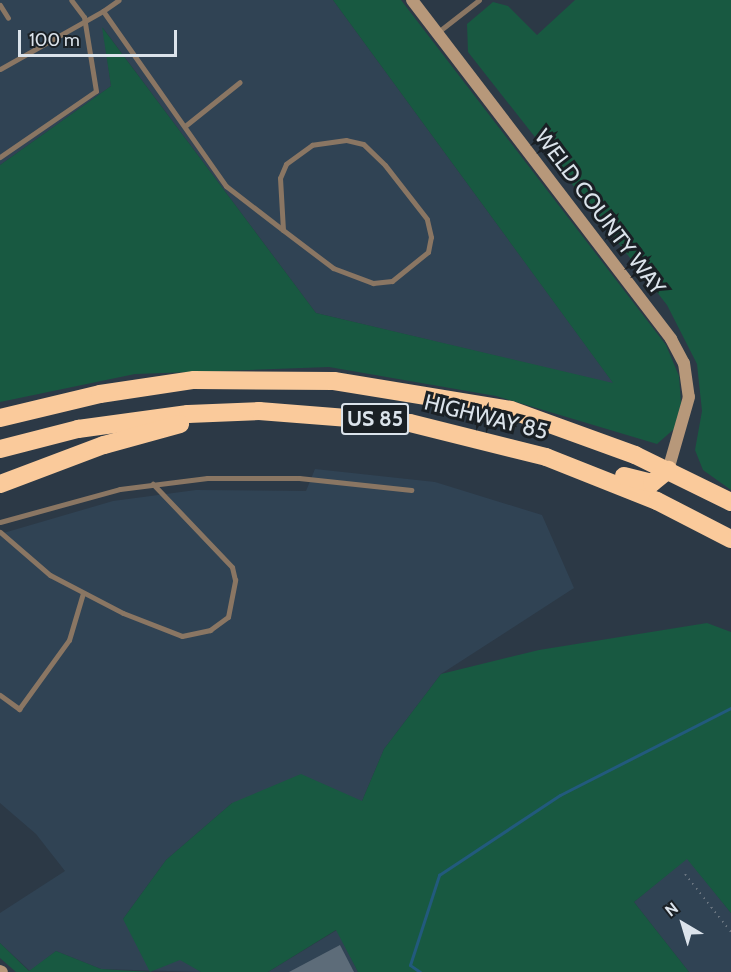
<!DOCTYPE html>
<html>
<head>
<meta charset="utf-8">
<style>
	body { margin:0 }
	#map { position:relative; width:731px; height:972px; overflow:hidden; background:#2c3946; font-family:Cabin,sans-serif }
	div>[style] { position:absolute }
	.built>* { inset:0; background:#304354 }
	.green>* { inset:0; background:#185941 }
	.stream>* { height:3px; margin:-1.5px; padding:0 1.5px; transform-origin:1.5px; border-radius:1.5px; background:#225a7d }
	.building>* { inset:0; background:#5d6c79 }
	.path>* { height:2px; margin-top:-1px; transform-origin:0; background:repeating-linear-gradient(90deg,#6a7580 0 1.5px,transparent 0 6px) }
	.lane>* { height:5px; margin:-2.5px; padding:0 2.5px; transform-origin:2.5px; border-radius:2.5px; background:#8a7663 }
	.secondary>* { height:12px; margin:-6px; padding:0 6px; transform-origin:6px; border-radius:6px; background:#b7987a }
	.highway>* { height:18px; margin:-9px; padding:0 9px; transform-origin:9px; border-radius:9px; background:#faca9b }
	span { translate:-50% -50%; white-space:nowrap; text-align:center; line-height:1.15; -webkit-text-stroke:6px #1a2025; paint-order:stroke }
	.shield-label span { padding:2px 4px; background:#1a2025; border:2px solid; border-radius:4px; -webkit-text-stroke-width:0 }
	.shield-label { font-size:21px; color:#dbe3eb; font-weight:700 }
	.street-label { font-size:22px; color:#dbe3eb }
	.north { position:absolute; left:653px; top:894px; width:60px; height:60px; -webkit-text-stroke:4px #1a2025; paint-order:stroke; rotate:322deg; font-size:16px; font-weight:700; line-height:24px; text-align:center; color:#dbe3eb }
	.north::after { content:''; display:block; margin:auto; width:21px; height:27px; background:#dbe3eb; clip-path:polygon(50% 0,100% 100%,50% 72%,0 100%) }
	.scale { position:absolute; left:18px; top:30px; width:159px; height:27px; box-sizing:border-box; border:3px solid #dbe3eb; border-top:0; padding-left:8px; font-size:18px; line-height:21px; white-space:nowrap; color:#dbe3eb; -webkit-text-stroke:4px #1a2025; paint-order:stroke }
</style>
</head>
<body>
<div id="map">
	<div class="built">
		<i style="clip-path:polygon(0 0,333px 0,614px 384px,316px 313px,103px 28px,111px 86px,0 165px)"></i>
		<i style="clip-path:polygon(315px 469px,435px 482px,542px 515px,574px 588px,441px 674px,384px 749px,362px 801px,232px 803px,166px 860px,123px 919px,201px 972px,101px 969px,56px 951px,30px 971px,0 943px,0 913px,65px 871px,36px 834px,0 803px,0 534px,113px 501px,196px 490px,306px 491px)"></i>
		<i style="clip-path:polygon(687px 858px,731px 913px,731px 972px,689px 972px,634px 902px)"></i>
		<i style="clip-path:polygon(337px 930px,358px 972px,268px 972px)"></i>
	</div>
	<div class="green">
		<i style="clip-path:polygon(333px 0,401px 0,666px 345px,679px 376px,681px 403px,674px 429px,657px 444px,496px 396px,329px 367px,135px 374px,0 402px,0 165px,111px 86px,102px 27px,316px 313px,613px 383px)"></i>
		<i style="clip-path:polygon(575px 0,731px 0,731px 490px,703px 470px,695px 450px,702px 411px,697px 364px,667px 305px,468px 52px,467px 24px,493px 2px,508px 6px,537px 35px)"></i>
		<i style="clip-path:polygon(707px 623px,731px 632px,731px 913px,687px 859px,634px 902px,689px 972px,358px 972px,336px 930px,268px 972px,201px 972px,180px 960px,150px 972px,123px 919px,166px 860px,232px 803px,301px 774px,362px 801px,384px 749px,441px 674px,539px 650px)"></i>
		<i style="clip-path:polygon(0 943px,29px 971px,56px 951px,101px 969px,150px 972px,16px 972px,0 958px)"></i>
	</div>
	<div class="stream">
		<i style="left:420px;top:972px;width:12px;rotate:-145deg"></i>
		<i style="left:410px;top:965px;width:95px;rotate:-72.1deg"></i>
		<i style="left:439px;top:875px;width:145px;rotate:-33.5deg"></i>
		<i style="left:560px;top:795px;width:192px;rotate:-27deg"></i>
	</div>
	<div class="building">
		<i style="clip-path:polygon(340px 945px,354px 972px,289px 972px)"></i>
	</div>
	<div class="path">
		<i style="left:685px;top:874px;width:74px;rotate:51.6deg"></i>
	</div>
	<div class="lane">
		<i style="left:0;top:5px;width:15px;rotate:58deg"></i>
		<i style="left:103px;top:11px;width:19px;rotate:-35deg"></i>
		<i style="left:438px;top:32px;width:52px;rotate:-38deg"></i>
		<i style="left:0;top:69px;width:118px;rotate:-29.4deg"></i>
		<i style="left:103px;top:11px;width:214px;rotate:54.9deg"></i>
		<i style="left:226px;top:186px;width:72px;rotate:37.7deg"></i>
		<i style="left:283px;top:230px;width:63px;rotate:37.2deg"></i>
		<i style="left:333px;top:268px;width:43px;rotate:20.6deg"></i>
		<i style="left:373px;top:283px;width:19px;rotate:-6deg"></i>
		<i style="left:392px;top:281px;width:46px;rotate:-38.9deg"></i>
		<i style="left:428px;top:252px;width:15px;rotate:-79deg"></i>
		<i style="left:431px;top:237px;width:18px;rotate:-103deg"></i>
		<i style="left:427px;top:219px;width:68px;rotate:-127.9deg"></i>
		<i style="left:385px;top:165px;width:30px;rotate:-136deg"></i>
		<i style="left:363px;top:144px;width:17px;rotate:-167deg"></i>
		<i style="left:346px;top:140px;width:34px;rotate:172deg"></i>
		<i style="left:312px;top:145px;width:32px;rotate:144deg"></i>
		<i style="left:286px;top:164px;width:15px;rotate:113deg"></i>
		<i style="left:280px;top:178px;width:52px;rotate:86.7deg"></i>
		<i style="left:185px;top:126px;width:70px;rotate:-38.7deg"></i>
		<i style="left:0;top:157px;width:116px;rotate:-34.5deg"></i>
		<i style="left:96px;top:91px;width:75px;rotate:-99.2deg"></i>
		<i style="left:84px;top:17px;width:21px;rotate:-127deg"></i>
		<i style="left:0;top:522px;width:124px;rotate:-15.4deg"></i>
		<i style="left:120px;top:489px;width:88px;rotate:-7.2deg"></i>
		<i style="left:207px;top:478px;width:92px"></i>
		<i style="left:299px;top:478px;width:113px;rotate:6.1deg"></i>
		<i style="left:0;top:532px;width:66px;rotate:40.7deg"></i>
		<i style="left:50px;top:575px;width:82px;rotate:27.5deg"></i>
		<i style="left:123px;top:613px;width:63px;rotate:21.3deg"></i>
		<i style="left:182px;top:636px;width:29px;rotate:-12deg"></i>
		<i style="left:210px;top:630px;width:22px;rotate:-36deg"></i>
		<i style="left:228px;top:617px;width:38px;rotate:-79deg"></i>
		<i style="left:235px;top:580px;width:13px;rotate:-103deg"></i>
		<i style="left:232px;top:567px;width:115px;rotate:-133.6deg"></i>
		<i style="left:0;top:695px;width:24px;rotate:36deg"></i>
		<i style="left:19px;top:709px;width:85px;rotate:-54.1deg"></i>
		<i style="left:69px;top:640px;width:49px;rotate:-73.4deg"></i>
	</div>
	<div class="secondary">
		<i style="left:412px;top:0;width:427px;rotate:52.6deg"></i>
		<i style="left:671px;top:339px;width:27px;rotate:62deg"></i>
		<i style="left:684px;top:363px;width:34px;rotate:82deg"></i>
		<i style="left:689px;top:397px;width:76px;rotate:106deg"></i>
		<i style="left:0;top:971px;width:2px;rotate:27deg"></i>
	</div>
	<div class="highway">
		<i style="left:0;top:418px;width:103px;rotate:-13.5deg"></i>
		<i style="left:100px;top:394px;width:95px;rotate:-8.5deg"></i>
		<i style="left:194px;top:380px;width:140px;rotate:0.4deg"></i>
		<i style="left:334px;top:381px;width:179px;rotate:9.3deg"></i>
		<i style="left:511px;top:410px;width:132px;rotate:19.9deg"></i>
		<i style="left:635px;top:455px;width:107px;rotate:26.1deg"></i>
		<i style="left:0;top:449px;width:81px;rotate:-14.4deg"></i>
		<i style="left:78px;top:429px;width:111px;rotate:-7.8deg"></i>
		<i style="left:188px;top:414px;width:71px;rotate:-2.4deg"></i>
		<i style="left:259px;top:411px;width:151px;rotate:4.5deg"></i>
		<i style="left:410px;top:423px;width:140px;rotate:14deg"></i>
		<i style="left:546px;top:457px;width:119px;rotate:21.6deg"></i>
		<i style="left:657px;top:501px;width:83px;rotate:27.2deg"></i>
		<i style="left:624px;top:476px;width:29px;rotate:14deg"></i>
		<i style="left:652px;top:483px;width:21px;rotate:-39deg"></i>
		<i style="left:0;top:484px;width:111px;rotate:-20.6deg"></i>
		<i style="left:104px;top:445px;width:79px;rotate:-15.4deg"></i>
	</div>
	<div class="shield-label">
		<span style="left:375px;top:419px">US 85</span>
	</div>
	<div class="street-label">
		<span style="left:600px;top:212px;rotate:53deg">WELD COUNTY WAY</span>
		<span style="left:486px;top:417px;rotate:14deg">HIGHWAY 85</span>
	</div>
	<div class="north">N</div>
	<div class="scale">100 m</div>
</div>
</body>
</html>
